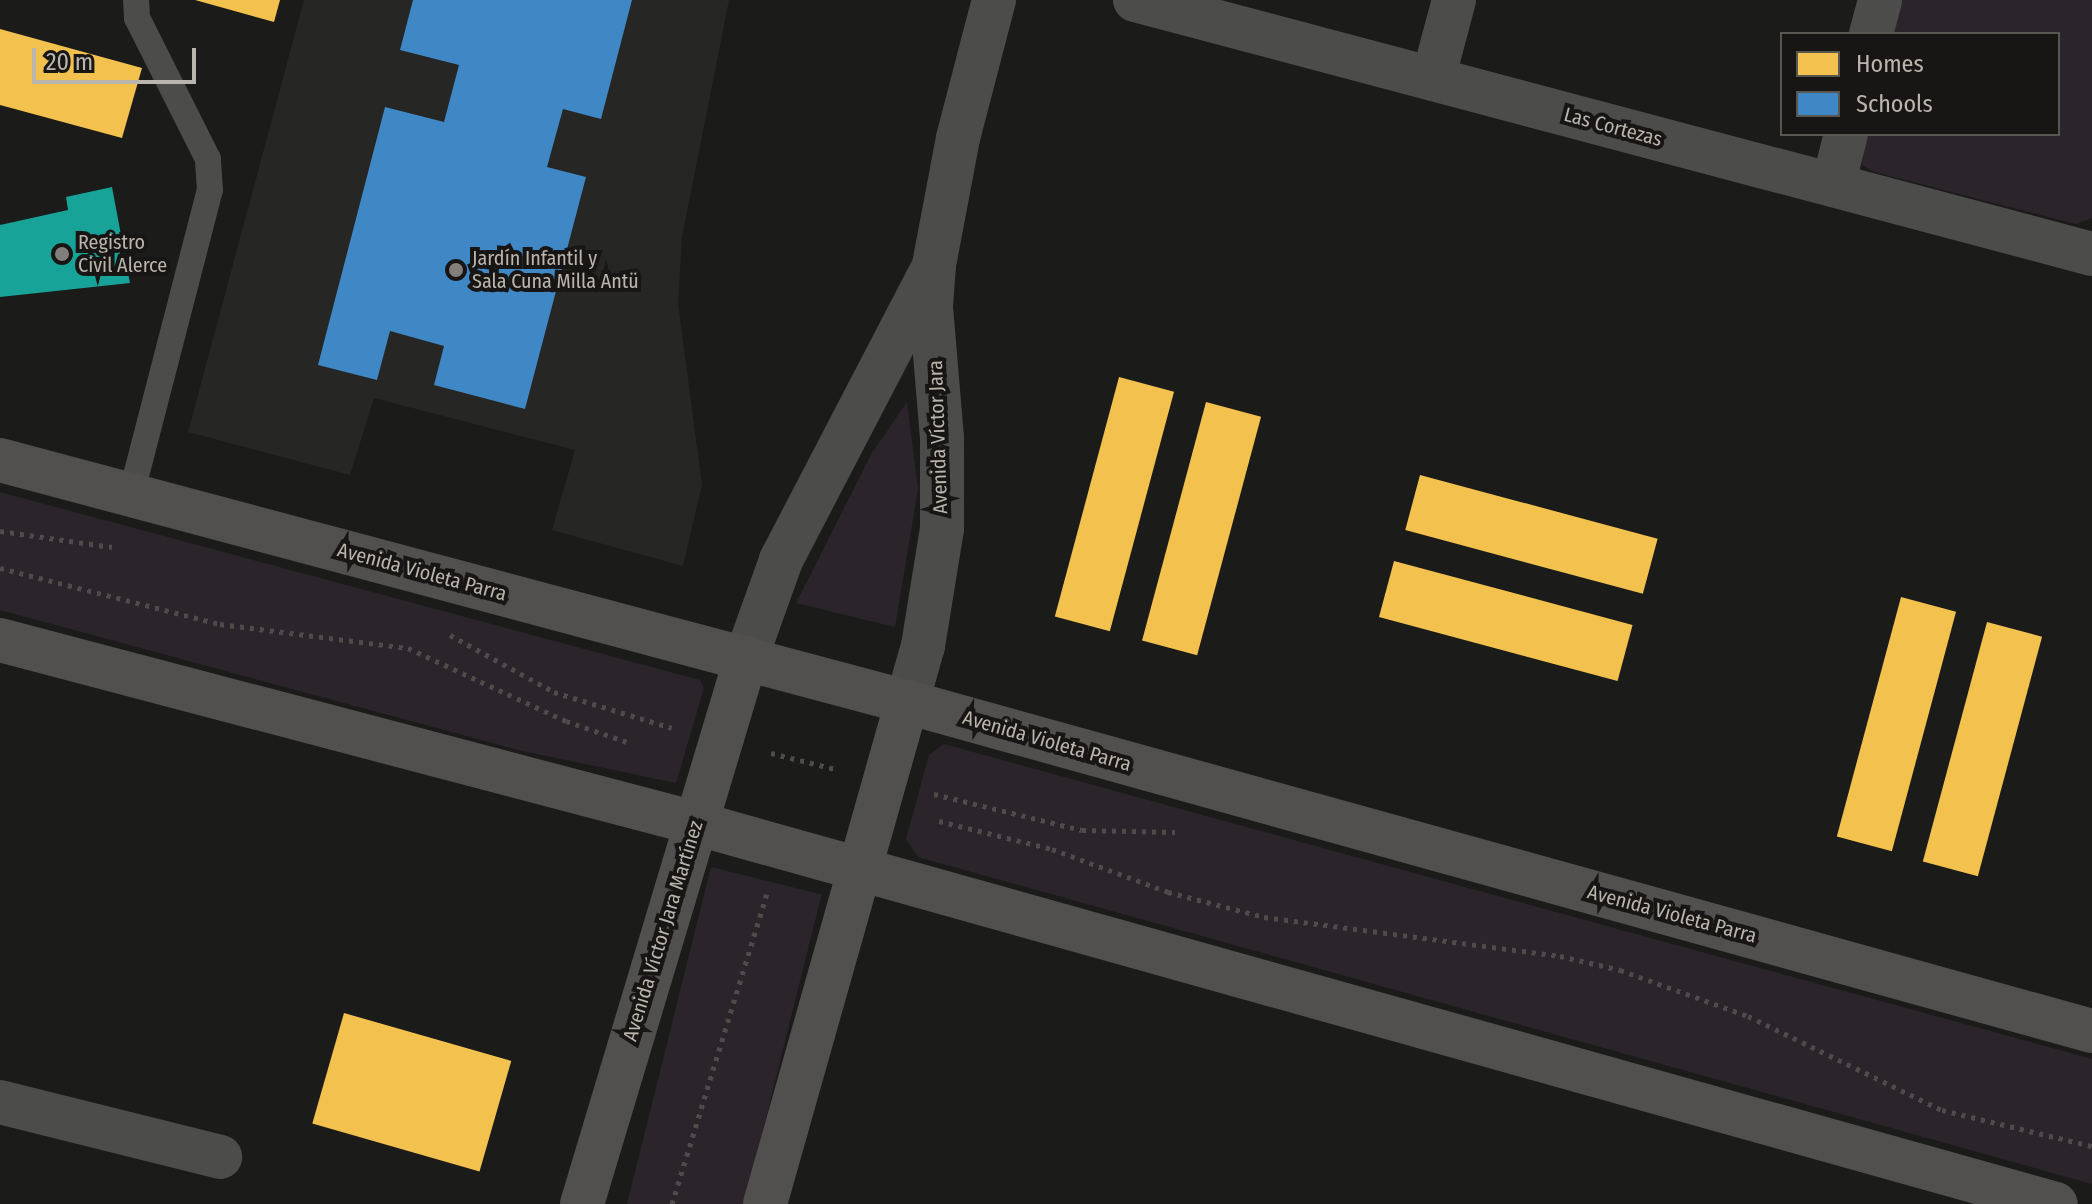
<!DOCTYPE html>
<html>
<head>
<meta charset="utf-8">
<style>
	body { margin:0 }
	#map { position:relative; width:2092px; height:1204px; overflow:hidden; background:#1b1b1a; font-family:"Fira Sans Condensed",sans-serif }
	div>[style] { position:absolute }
	.built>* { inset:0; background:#262624 }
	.green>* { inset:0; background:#2b252b; transform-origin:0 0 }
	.homes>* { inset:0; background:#f2c14e; transform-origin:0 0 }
	.schools>* { inset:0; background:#3f88c5 }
	.public>* { inset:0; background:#17a398 }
	.path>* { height:5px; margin-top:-2.5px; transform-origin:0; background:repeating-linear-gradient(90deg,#4e4c4a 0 4px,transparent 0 10px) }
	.lane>* { height:26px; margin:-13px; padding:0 13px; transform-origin:13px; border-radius:13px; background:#4c4c4a }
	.street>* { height:44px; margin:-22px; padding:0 22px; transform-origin:22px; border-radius:22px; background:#4c4c4a }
	.secondary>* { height:44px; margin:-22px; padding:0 22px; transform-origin:22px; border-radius:22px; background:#51504e }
	.dots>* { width:22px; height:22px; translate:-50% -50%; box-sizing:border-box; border:4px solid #171614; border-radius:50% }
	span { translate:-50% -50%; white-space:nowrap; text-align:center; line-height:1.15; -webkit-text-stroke:8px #171614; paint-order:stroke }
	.street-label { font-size:20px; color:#bab5ad }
	.poi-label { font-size:20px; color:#bab5ad }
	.left { translate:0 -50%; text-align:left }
	.legend { position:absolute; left:1780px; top:32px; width:280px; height:104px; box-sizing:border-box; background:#171614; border:2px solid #585651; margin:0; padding:10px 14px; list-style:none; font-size:24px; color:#bab5ad }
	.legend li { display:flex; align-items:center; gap:16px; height:40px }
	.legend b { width:40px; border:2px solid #585651 }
	.scale { position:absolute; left:32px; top:48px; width:164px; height:36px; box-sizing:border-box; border:4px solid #bab5ad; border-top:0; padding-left:10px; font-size:24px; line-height:28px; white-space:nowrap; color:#bab5ad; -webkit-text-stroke:6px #171614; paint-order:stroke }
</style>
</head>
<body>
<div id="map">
	<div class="built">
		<i style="clip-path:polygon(304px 0,729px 0,682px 237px,678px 303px,702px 485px,683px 566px,552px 530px,575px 450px,374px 398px,350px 475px,188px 432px)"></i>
	</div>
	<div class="green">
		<i style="clip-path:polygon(1898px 0,2092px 0,2092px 218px,2076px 224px,1874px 172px,1862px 165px,1864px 134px,2058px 134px,2058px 34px,1890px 34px)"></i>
		<i style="clip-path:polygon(907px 402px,918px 489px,895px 627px,796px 603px,872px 453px)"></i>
		<i style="clip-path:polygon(0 492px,700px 680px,704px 688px,676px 783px,518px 750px,0 610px)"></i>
		<i style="clip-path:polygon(944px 744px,2092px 1059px,2092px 1184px,918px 857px,906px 839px,929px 755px)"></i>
		<i style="left:711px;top:867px;width:114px;height:351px;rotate:14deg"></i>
	</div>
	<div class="homes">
		<i style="clip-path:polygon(195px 0,280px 0,274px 22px)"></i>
		<i style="clip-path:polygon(0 29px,142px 68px,122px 138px,0 105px)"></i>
		<i style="left:1119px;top:377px;width:57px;height:248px;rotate:15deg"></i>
		<i style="left:1206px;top:402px;width:57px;height:247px;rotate:15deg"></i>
		<i style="left:1420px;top:475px;width:246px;height:57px;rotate:15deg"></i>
		<i style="left:1394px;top:561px;width:247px;height:58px;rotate:15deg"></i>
		<i style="left:1901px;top:597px;width:57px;height:248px;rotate:15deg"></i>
		<i style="left:1987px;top:622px;width:57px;height:248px;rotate:15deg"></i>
		<i style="left:344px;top:1013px;width:174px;height:115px;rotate:16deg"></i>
	</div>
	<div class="schools">
		<i style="clip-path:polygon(413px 0,632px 0,601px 119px,563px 109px,547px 167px,586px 177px,525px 409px,434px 385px,444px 346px,390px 331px,377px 380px,318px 365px,385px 107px,444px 122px,459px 65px,400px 50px)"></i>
	</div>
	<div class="public">
		<i style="clip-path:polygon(112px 187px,130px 283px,0 297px,0 225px,68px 210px,66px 197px)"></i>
	</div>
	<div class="path">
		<i style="left:0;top:531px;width:113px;rotate:8.1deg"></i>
		<i style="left:0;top:568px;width:227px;rotate:14.3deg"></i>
		<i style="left:220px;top:624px;width:190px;rotate:7.3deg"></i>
		<i style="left:408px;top:648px;width:174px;rotate:24.8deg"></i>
		<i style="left:566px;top:721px;width:65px;rotate:19deg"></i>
		<i style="left:450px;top:635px;width:119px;rotate:28.7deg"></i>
		<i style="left:554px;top:692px;width:123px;rotate:17deg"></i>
		<i style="left:771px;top:753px;width:66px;rotate:14deg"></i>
		<i style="left:934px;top:794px;width:152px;rotate:13.7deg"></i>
		<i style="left:1082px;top:830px;width:93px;rotate:1.2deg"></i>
		<i style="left:939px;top:821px;width:116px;rotate:13.9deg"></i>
		<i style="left:1052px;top:849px;width:124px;rotate:20.3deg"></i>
		<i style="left:1168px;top:892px;width:99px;rotate:14.6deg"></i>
		<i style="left:1264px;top:917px;width:299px;rotate:7.5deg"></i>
		<i style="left:1560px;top:956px;width:62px;rotate:13.1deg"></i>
		<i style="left:1620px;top:970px;width:136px;rotate:19.8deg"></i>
		<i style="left:1748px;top:1016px;width:216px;rotate:25.9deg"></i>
		<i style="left:1942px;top:1110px;width:154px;rotate:13.5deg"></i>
		<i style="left:672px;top:1204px;width:325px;rotate:-73deg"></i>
	</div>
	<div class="lane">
		<i style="left:131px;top:495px;width:315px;rotate:-75.5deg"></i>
		<i style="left:210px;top:190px;width:31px;rotate:-94deg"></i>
		<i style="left:208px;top:159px;width:158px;rotate:-116.7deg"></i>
		<i style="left:137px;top:18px;width:18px;rotate:-93deg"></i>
	</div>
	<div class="street">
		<i style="left:1135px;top:0;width:990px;rotate:14.86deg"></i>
		<i style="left:1871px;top:34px;width:35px;rotate:-75deg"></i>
		<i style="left:1433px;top:79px;width:82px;rotate:-75.1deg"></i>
		<i style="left:1833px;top:185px;width:53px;rotate:-75.7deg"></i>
		<i style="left:746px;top:658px;width:104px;rotate:-70.3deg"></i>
		<i style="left:781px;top:560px;width:322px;rotate:-62.5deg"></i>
		<i style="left:907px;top:702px;width:58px;rotate:-74.1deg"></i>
		<i style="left:923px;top:646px;width:119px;rotate:-80.8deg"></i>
		<i style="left:942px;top:529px;width:91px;rotate:-90deg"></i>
		<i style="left:942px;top:438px;width:132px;rotate:-94.8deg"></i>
		<i style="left:931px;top:306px;width:41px;rotate:-85.8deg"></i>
		<i style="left:934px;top:265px;width:129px;rotate:-79.3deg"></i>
		<i style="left:958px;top:138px;width:143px;rotate:-75.4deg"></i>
		<i style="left:0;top:1102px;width:227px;rotate:14deg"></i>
	</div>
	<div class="secondary">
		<i style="left:0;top:460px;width:939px;rotate:14.94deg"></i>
		<i style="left:907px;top:702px;width:1230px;rotate:15.52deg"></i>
		<i style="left:0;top:640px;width:719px;rotate:14.75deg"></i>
		<i style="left:695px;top:823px;width:1413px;rotate:15.64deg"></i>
		<i style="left:582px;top:1204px;width:570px;rotate:-73.28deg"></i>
		<i style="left:765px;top:1204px;width:522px;rotate:-74.21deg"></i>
	</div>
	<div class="dots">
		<i style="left:62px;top:254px;background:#827f7a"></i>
		<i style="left:456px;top:270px;background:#827f7a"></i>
	</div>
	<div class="street-label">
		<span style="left:1613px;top:127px;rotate:15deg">Las Cortezas</span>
		<span style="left:938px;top:437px;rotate:-92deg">Avenida Víctor Jara</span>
		<span style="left:422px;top:572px;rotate:15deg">Avenida Violeta Parra</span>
		<span style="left:1047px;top:741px;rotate:16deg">Avenida Violeta Parra</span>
		<span style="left:1672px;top:914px;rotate:15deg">Avenida Violeta Parra</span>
		<span style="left:663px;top:931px;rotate:-73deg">Avenida Víctor Jara Martínez</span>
	</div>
	<div class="poi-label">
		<span class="left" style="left:78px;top:254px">Registro<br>Civil Alerce</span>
		<span class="left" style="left:472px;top:270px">Jardín Infantil y<br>Sala Cuna Milla Antü</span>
	</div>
	<ul class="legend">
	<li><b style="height:22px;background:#f2c14e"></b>Homes</li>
	<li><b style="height:22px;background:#3f88c5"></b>Schools</li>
	</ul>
	<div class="scale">20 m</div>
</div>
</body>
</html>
